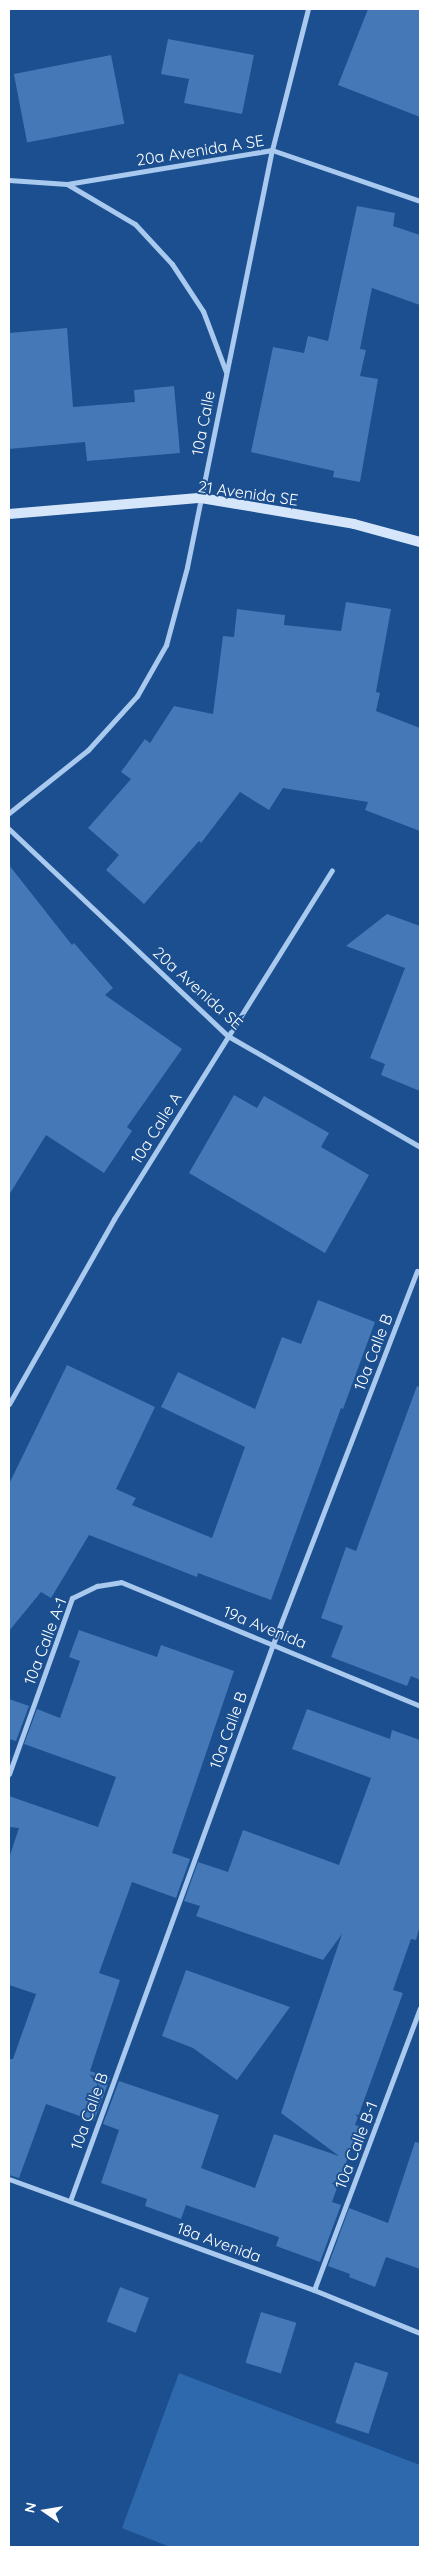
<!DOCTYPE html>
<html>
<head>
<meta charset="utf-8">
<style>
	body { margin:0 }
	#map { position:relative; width:429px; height:2556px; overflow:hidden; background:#1b4f8f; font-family:Quicksand,sans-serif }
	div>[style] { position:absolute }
	.green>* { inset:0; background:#2e69ad }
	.building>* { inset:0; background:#4478b7; transform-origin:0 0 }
	.street>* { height:5px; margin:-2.5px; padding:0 2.5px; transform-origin:2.5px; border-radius:2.5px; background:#a9c9ee }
	.secondary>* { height:10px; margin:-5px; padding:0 5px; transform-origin:5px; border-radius:5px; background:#d6e6fa }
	span { translate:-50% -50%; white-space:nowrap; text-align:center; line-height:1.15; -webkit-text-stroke:4px #1b4f8f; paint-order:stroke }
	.street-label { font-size:16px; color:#fff }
	.frame { position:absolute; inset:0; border:10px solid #fff; pointer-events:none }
	.north { position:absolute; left:20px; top:2486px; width:50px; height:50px; -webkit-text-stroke:4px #1b4f8f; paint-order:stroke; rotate:283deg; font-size:14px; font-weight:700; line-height:20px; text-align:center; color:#fff }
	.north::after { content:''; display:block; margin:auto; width:18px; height:22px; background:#fff; clip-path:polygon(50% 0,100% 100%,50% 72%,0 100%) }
</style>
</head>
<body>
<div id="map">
	<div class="green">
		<i style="clip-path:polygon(179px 2373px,420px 2465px,420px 2547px,170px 2547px,122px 2528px)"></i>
	</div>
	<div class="building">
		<i style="clip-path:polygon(368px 9px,420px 9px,420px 117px,338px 85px)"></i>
		<i style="clip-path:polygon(168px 39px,254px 55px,242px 114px,184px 103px,189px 79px,161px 74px)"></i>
		<i style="left:111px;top:55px;width:70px;height:99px;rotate:79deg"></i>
		<i style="clip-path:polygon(357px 206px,395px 213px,393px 226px,420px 235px,420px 305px,372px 288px,360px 349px,366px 350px,360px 376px,378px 379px,360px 482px,333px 477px,334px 471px,251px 452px,273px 347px,304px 353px,308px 336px,328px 341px)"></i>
		<i style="clip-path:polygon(67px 328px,73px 407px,135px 402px,134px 390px,174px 386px,180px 453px,87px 461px,85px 442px,9px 449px,9px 333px)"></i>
		<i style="clip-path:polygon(346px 602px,391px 609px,376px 692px,380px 693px,376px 711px,420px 728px,420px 831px,365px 810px,368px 802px,283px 788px,269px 810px,240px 792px,201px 843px,199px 841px,144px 904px,106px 870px,119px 855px,88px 828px,131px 779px,121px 772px,145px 739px,150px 743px,174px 706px,213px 714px,223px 636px,234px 637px,237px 609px,285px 615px,284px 625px,341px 631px)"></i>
		<i style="clip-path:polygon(9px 865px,72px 945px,74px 943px,113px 988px,105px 995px,182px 1049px,127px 1127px,132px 1131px,104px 1173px,46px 1135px,9px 1195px)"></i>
		<i style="clip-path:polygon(387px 914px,420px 926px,420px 1091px,381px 1075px,385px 1064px,370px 1058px,405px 968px,346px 946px)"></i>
		<i style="clip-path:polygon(234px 1095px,257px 1108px,264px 1096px,329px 1133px,321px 1147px,369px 1175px,325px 1253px,189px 1173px)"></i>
		<i style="clip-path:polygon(318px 1300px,375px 1322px,343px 1409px,341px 1408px,271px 1600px,198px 1573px,197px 1577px,89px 1535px,51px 1598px,41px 1592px,9px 1631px,9px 1484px,67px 1365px,155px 1407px,116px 1489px,136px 1498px,132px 1505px,212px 1538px,245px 1447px,161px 1407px,178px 1372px,255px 1409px,282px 1337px,301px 1344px)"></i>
		<i style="clip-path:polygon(417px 1386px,420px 1387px,420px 1680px,411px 1676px,407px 1686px,331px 1657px,343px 1626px,321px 1618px,346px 1547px,356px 1551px)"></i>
		<i style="clip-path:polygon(79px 1630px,157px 1657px,161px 1645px,234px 1671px,172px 1853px,190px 1859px,176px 1898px,132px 1882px,99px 1973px,120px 1980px,90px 2071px,110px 2078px,94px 2121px,46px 2104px,19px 2178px,9px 2175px,9px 2059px,13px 2059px,36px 1994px,9px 1985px,9px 1858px,19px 1828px,9px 1827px,9px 1796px,98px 1827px,116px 1777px,24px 1744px,37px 1709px,60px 1718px,80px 1661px,69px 1657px)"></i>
		<i style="clip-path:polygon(9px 1699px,29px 1706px,16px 1741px,9px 1739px)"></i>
		<i style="clip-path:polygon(307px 1709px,390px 1739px,392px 1730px,420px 1740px,420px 1925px,416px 1940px,411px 1939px,393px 1990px,403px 1993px,355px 2125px,359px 2126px,332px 2202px,341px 2205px,320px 2262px,276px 2246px,279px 2237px,186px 2205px,181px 2219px,145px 2206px,147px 2199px,101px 2183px,119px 2130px,103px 2124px,119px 2081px,219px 2115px,201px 2168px,255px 2188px,274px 2134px,339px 2156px,281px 2113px,342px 1934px,323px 1960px,196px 1916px,200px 1906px,184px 1901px,198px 1862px,228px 1872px,243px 1830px,339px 1865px,371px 1778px,292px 1749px)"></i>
		<i style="clip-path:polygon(186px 1970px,290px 2007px,237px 2080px,193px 2048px,162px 2036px)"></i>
		<i style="clip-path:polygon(415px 2142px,420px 2143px,420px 2269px,386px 2257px,375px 2287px,349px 2277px,350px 2274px,328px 2266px,349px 2208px,388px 2223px)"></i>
		<i style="left:120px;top:2287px;width:31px;height:37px;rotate:21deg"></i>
		<i style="left:261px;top:2312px;width:37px;height:53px;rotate:17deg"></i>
		<i style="left:355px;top:2362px;width:35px;height:64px;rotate:18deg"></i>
	</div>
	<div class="street">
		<i style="left:9px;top:180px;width:58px;rotate:3.9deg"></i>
		<i style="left:67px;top:184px;width:79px;rotate:30.5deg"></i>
		<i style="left:135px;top:224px;width:54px;rotate:47.2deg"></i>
		<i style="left:172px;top:264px;width:56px;rotate:56.6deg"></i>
		<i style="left:203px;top:311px;width:65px;rotate:69.3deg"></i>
		<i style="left:67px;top:184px;width:208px;rotate:-9.4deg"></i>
		<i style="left:272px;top:150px;width:157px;rotate:19deg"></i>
		<i style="left:9px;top:813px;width:101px;rotate:-38.6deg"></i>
		<i style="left:88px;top:750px;width:73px;rotate:-47.8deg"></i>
		<i style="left:137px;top:696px;width:59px;rotate:-60.4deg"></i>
		<i style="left:166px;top:645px;width:81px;rotate:-74.9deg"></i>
		<i style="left:187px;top:567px;width:426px;rotate:-78.5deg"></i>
		<i style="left:272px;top:150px;width:146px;rotate:-75.7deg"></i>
		<i style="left:9px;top:829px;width:301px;rotate:43.4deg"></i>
		<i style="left:228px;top:1036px;width:222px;rotate:30deg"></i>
		<i style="left:9px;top:1404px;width:213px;rotate:-60.4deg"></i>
		<i style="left:114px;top:1219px;width:411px;rotate:-58deg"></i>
		<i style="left:9px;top:1774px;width:187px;rotate:-70.3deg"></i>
		<i style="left:72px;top:1598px;width:28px;rotate:-26deg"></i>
		<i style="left:97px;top:1586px;width:24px;rotate:-9deg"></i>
		<i style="left:121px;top:1582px;width:324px;rotate:22.5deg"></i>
		<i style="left:9px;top:2179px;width:325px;rotate:20deg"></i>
		<i style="left:314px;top:2290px;width:114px;rotate:22.1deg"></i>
		<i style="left:70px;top:2201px;width:593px;rotate:-69.98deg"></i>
		<i style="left:273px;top:1644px;width:400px;rotate:-68.9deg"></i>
		<i style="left:314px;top:2290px;width:301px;rotate:-69.4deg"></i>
	</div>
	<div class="secondary">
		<i style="left:9px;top:514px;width:193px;rotate:-4.8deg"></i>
		<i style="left:201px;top:498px;width:155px;rotate:9.6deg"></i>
		<i style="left:354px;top:524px;width:68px;rotate:15.3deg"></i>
	</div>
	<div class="street-label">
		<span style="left:200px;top:150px;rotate:-9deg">20a Avenida A SE</span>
		<span style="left:203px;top:423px;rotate:-79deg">10a Calle</span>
		<span style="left:248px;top:493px;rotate:8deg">21 Avenida SE</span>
		<span style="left:198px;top:988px;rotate:42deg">20a Avenida SE</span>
		<span style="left:156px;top:1128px;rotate:-58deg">10a Calle A</span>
		<span style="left:373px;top:1352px;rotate:-69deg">10a Calle B</span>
		<span style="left:265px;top:1627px;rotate:22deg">19a Avenida</span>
		<span style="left:45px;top:1641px;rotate:-69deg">10a Calle A-1</span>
		<span style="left:228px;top:1730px;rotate:-70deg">10a Calle B</span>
		<span style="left:89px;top:2111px;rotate:-70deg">10a Calle B</span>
		<span style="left:356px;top:2145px;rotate:-69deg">10a Calle B-1</span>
		<span style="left:219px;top:2242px;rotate:20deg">18a Avenida</span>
	</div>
	<div class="frame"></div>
	<div class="north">N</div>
</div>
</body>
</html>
